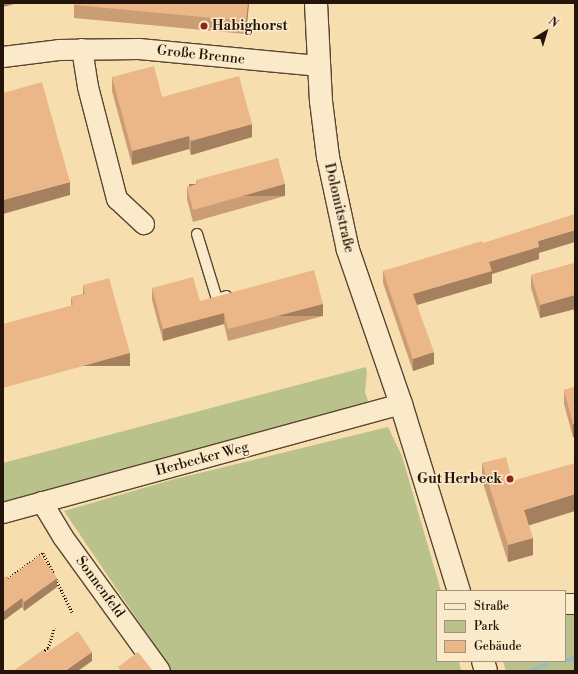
<!DOCTYPE html>
<html>
<head>
<meta charset="utf-8">
<style>
	body { margin:0 }
	#map { position:relative; width:578px; height:674px; overflow:hidden; background:#f7deae; font-family:"Libre Bodoni",serif }
	div>[style] { position:absolute }
	.green>* { inset:0; background:#bac28c }
	.stream>* { height:5px; margin:-2.5px; padding:0 2.5px; transform-origin:2.5px; border-radius:2.5px; background:#a1bab5 }
	.path>* { height:2.5px; margin-top:-1.25px; transform-origin:0; background:repeating-linear-gradient(90deg,#241409 0 1px,transparent 0 3px) }
	.roads { filter:drop-shadow(1px 0 #594632) drop-shadow(-1px 0 #594632) drop-shadow(0 1px #594632) drop-shadow(0 -1px #594632) }
	.lane>* { height:10px; margin:-5px; padding:0 5px; transform-origin:5px; border-radius:5px; background:#faeaca }
	.street>* { height:20px; margin:-10px; padding:0 10px; transform-origin:10px; border-radius:10px; background:#faeaca }
	.secondary>* { height:22px; margin:-11px; padding:0 11px; transform-origin:11px; border-radius:11px; background:#faeaca }
	.wall>* { inset:0; background:#cb9d75 }
	.shaded-wall>* { inset:0; background:#a5805f; transform-origin:0 0 }
	.building>* { inset:0; background:#ecb788 }
	.dots>* { width:11px; height:11px; translate:-50% -50%; box-sizing:border-box; border:2px solid #faeaca; border-radius:50% }
	span { translate:-50% -50%; white-space:nowrap; text-align:center; line-height:1.15; -webkit-text-stroke:3px #faeaca; paint-order:stroke }
	.poi-label { font-size:14px; color:#241409; font-weight:700 }
	.left { translate:0 -50%; text-align:left }
	.right { translate:-100% -50%; text-align:right }
	.street-label { font-size:14px; color:#241409 }
	.frame { position:absolute; inset:0; border:4px solid #241409; pointer-events:none }
	.legend { position:absolute; left:436px; top:590px; width:130px; height:72px; box-sizing:border-box; background:#faeaca; border:1px solid #a4947d; margin:0; padding:5px 7px; list-style:none; font-size:12px; color:#241409 }
	.legend li { display:flex; align-items:center; gap:8px; height:20px }
	.legend b { width:20px; border:1px solid #a4947d }
	.north { position:absolute; left:526px; top:12px; width:40px; height:40px; -webkit-text-stroke:3px #faeaca; paint-order:stroke; rotate:38deg; font-size:11px; font-weight:700; line-height:16px; text-align:center; color:#241409 }
	.north::after { content:''; display:block; margin:auto; width:14px; height:18px; background:#241409; clip-path:polygon(50% 0,100% 100%,50% 72%,0 100%) }
</style>
</head>
<body>
<div id="map">
	<div class="green">
		<i style="clip-path:polygon(366px 367px,367px 373px,365px 392px,369px 404px,3px 505px,3px 463px)"></i>
		<i style="clip-path:polygon(388px 427px,402px 456px,441px 591px,437px 591px,437px 661px,459px 661px,461px 671px,172px 671px,64px 511px,171px 480px)"></i>
		<i style="clip-path:polygon(565px 608px,575px 609px,575px 671px,506px 671px,503px 661px,565px 661px)"></i>
	</div>
	<div class="stream">
		<i style="left:566px;top:660px;width:9px;rotate:-18deg"></i>
		<i style="left:529px;top:671px;width:18px;rotate:-22deg"></i>
	</div>
	<div class="path">
		<i style="left:56px;top:579px;width:37px;rotate:64deg"></i>
		<i style="left:3px;top:582px;width:49px;rotate:-35.9deg"></i>
		<i style="left:43px;top:553px;width:24px;rotate:62deg"></i>
		<i style="left:42px;top:652px;width:7px;rotate:-34deg"></i>
		<i style="left:48px;top:648px;width:21px;rotate:-73deg"></i>
	</div>
	<div class="roads">
		<div class="lane">
			<i style="left:197px;top:234px;width:68px;rotate:72.9deg"></i>
			<i style="left:217px;top:299px;width:10px;rotate:-17deg"></i>
		</div>
		<div class="street">
			<i style="left:82px;top:49px;width:38px;rotate:81deg"></i>
			<i style="left:88px;top:87px;width:116px;rotate:75.5deg"></i>
			<i style="left:117px;top:199px;width:37px;rotate:43deg"></i>
			<i style="left:3px;top:57px;width:56px;rotate:-7.1deg"></i>
			<i style="left:59px;top:50px;width:80px;rotate:-0.7deg"></i>
			<i style="left:139px;top:49px;width:182px;rotate:5.4deg"></i>
			<i style="left:42px;top:502px;width:41px;rotate:59deg"></i>
			<i style="left:63px;top:537px;width:165px;rotate:54.1deg"></i>
			<i style="left:3px;top:513px;width:413px;rotate:-15.3deg"></i>
			<i style="left:565px;top:604px;width:10px"></i>
		</div>
		<div class="secondary">
			<i style="left:316px;top:3px;width:98px;rotate:87.1deg"></i>
			<i style="left:321px;top:101px;width:56px;rotate:82.9deg"></i>
			<i style="left:328px;top:157px;width:95px;rotate:77.9deg"></i>
			<i style="left:348px;top:250px;width:163px;rotate:71deg"></i>
			<i style="left:401px;top:404px;width:196px;rotate:72.8deg"></i>
			<i style="left:483px;top:661px;width:10px;rotate:73deg"></i>
		</div>
	</div>
	<div class="wall">
		<i style="clip-path:polygon(74px 3px,249px 3px,246px 34px,74px 18px)"></i>
		<i style="clip-path:polygon(112px 77px,162px 97px,252px 137px,191px 155px,189px 149px,132px 165px,112px 91px)"></i>
		<i style="clip-path:polygon(196px 180px,285px 196px,193px 222px,187px 199px,187px 187px,196px 184px)"></i>
		<i style="clip-path:polygon(483px 243px,539px 253px,539px 259px,492px 274px,492px 283px,417px 305px,434px 364px,413px 371px,383px 283px,383px 271px)"></i>
		<i style="clip-path:polygon(575px 263px,575px 309px,540px 318px,531px 288px,531px 275px)"></i>
		<i style="clip-path:polygon(83px 285px,130px 366px,71px 305px,71px 297px,83px 294px)"></i>
		<i style="clip-path:polygon(152px 288px,200px 301px,323px 316px,228px 341px,224px 324px,163px 341px,152px 300px)"></i>
		<i style="clip-path:polygon(575px 387px,573px 437px,564px 404px,564px 390px)"></i>
		<i style="clip-path:polygon(482px 463px,512px 481px,529px 526px,533px 555px,508px 562px,482px 480px)"></i>
		<i style="clip-path:polygon(3px 578px,8px 579px,57px 587px,24px 611px,22px 607px,3px 621px)"></i>
	</div>
	<div class="shaded-wall">
		<i style="clip-path:polygon(3px 3px,18px 3px,3px 7px)"></i>
		<i style="clip-path:polygon(248px 3px,249px 3px,246px 34px,246px 21px)"></i>
		<i style="clip-path:polygon(252px 124px,252px 137px,191px 155px,191px 141px)"></i>
		<i style="clip-path:polygon(189px 136px,189px 149px,132px 165px,132px 151px)"></i>
		<i style="clip-path:polygon(70px 182px,70px 195px,3px 214px,3px 200px)"></i>
		<i style="left:285px;top:184px;width:12px;height:96px;rotate:90deg"></i>
		<i style="clip-path:polygon(575px 230px,575px 242px,539px 253px,539px 259px,492px 274px,492px 283px,413px 306px,413px 294px,489px 262px,538px 241px)"></i>
		<i style="clip-path:polygon(575px 295px,575px 309px,540px 318px,540px 305px)"></i>
		<i style="left:323px;top:304px;width:12px;height:98px;rotate:90deg"></i>
		<i style="clip-path:polygon(224px 313px,224px 324px,163px 341px,163px 329px)"></i>
		<i style="clip-path:polygon(434px 352px,434px 364px,413px 371px,413px 359px)"></i>
		<i style="left:130px;top:353px;width:13px;height:132px;rotate:90deg"></i>
		<i style="left:573px;top:424px;width:2px;height:13px"></i>
		<i style="clip-path:polygon(575px 494px,575px 511px,524px 527px,524px 510px)"></i>
		<i style="clip-path:polygon(533px 538px,533px 555px,508px 562px,508px 545px)"></i>
		<i style="clip-path:polygon(57px 578px,57px 587px,24px 611px,24px 602px)"></i>
		<i style="clip-path:polygon(22px 598px,22px 607px,3px 621px,3px 612px)"></i>
		<i style="clip-path:polygon(92px 652px,92px 661px,78px 671px,65px 671px)"></i>
	</div>
	<div class="building">
		<i style="clip-path:polygon(74px 3px,248px 3px,246px 21px,74px 5px)"></i>
		<i style="clip-path:polygon(154px 66px,162px 97px,239px 76px,252px 124px,191px 141px,189px 136px,132px 151px,112px 77px)"></i>
		<i style="clip-path:polygon(42px 82px,70px 182px,3px 200px,3px 93px)"></i>
		<i style="clip-path:polygon(278px 158px,285px 184px,193px 210px,187px 187px,197px 184px,196px 180px)"></i>
		<i style="clip-path:polygon(575px 214px,575px 230px,538px 241px,539px 247px,489px 262px,492px 271px,413px 294px,434px 352px,413px 359px,383px 271px,482px 241px,483px 243px)"></i>
		<i style="clip-path:polygon(575px 263px,575px 295px,540px 305px,531px 275px)"></i>
		<i style="clip-path:polygon(314px 270px,323px 304px,228px 329px,224px 313px,163px 329px,152px 288px,193px 277px,200px 301px)"></i>
		<i style="clip-path:polygon(109px 278px,130px 353px,3px 388px,3px 324px,73px 305px,71px 297px,85px 294px,83px 285px)"></i>
		<i style="clip-path:polygon(575px 387px,575px 424px,573px 424px,564px 390px)"></i>
		<i style="clip-path:polygon(506px 457px,512px 481px,575px 463px,575px 494px,524px 510px,533px 538px,508px 545px,482px 463px)"></i>
		<i style="clip-path:polygon(40px 555px,57px 578px,24px 602px,22px 598px,3px 612px,3px 578px,6px 576px,8px 579px)"></i>
		<i style="clip-path:polygon(78px 631px,92px 652px,65px 671px,13px 671px,43px 650px,46px 653px)"></i>
		<i style="clip-path:polygon(138px 652px,153px 671px,121px 671px,118px 667px)"></i>
	</div>
	<div class="dots">
		<i style="left:204px;top:26px;background:#8f2418"></i>
		<i style="left:510px;top:479px;background:#8f2418"></i>
	</div>
	<div class="poi-label">
		<span class="left" style="left:212px;top:26px">Habighorst</span>
		<span class="right" style="left:502px;top:479px">Gut Herbeck</span>
	</div>
	<div class="street-label">
		<span style="left:201px;top:55px;rotate:6deg">Große Brenne</span>
		<span style="left:339px;top:208px;rotate:77deg">Dolomitstraße</span>
		<span style="left:202px;top:459px;rotate:-15deg">Herbecker Weg</span>
		<span style="left:100px;top:587px;rotate:54deg">Sonnenfeld</span>
	</div>
	<div class="frame"></div>
	<ul class="legend">
	<li><b style="height:5px;background:#faeaca"></b>Straße</li>
	<li><b style="height:11px;background:#bac28c"></b>Park</li>
	<li><b style="height:11px;background:#ecb788"></b>Gebäude</li>
	</ul>
	<div class="north">N</div>
</div>
</body>
</html>
